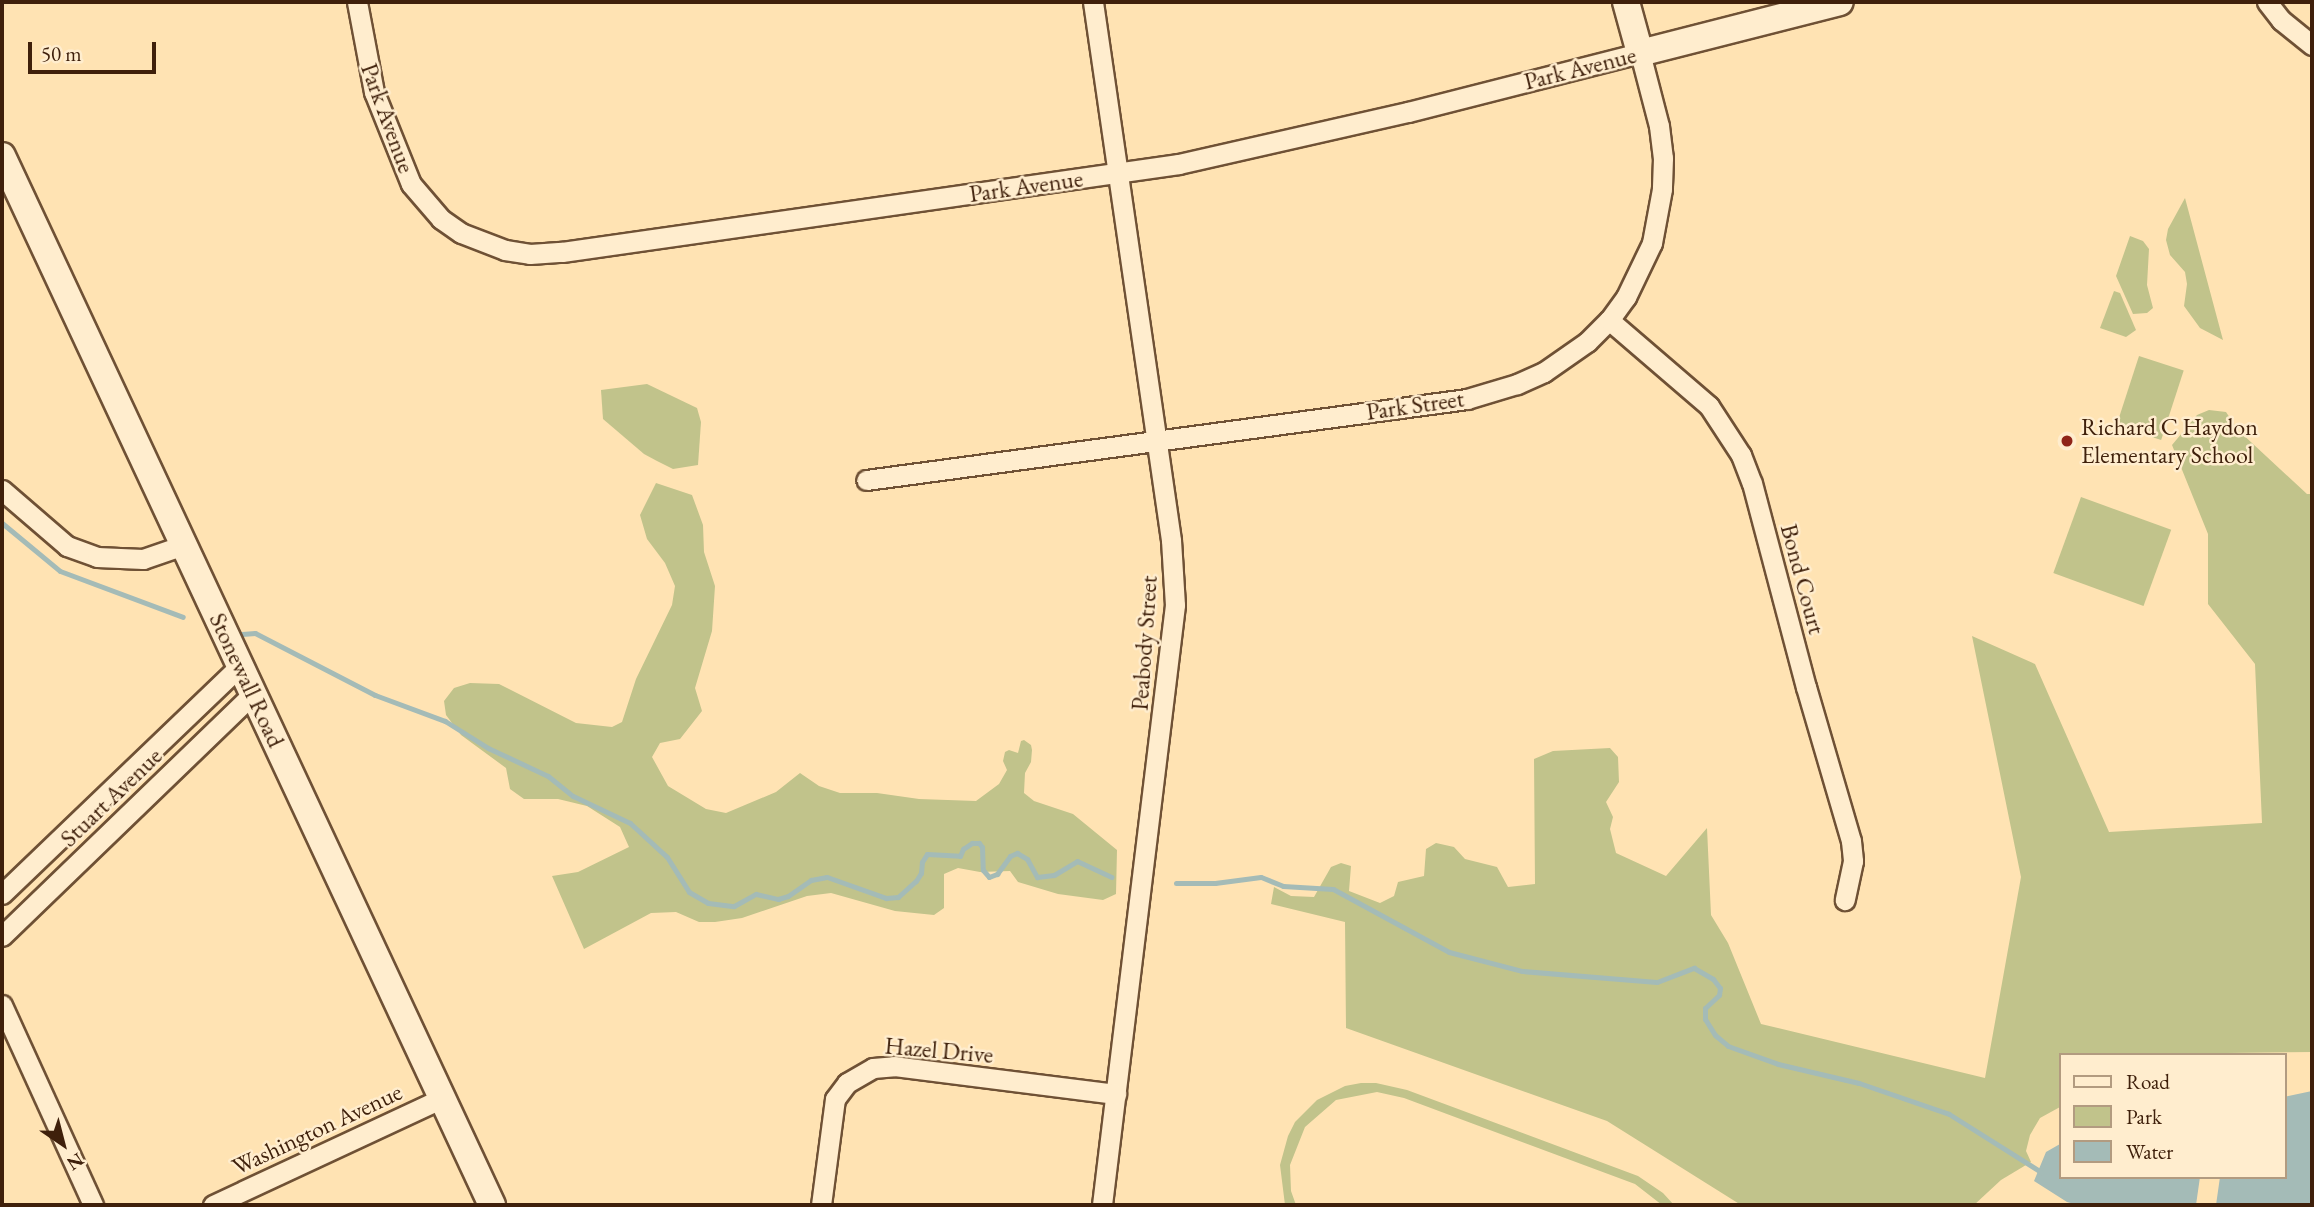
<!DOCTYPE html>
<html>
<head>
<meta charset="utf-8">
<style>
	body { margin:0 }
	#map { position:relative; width:2314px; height:1207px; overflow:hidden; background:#ffe3b3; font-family:"EB Garamond",serif }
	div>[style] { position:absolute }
	.green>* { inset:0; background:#c1c38b; transform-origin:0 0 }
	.water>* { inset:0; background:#a4bbb7 }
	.stream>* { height:5px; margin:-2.5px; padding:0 2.5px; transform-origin:2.5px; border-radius:2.5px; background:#a4bbb7 }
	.roads { filter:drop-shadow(2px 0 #6f5135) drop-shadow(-2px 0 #6f5135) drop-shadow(0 2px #6f5135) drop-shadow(0 -2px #6f5135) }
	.street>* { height:19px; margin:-9.5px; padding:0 9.5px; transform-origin:9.5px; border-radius:9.5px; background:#ffedce }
	.secondary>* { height:26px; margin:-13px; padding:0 13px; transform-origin:13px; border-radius:13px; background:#ffedce }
	.dots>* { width:19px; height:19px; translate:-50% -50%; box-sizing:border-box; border:4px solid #ffedce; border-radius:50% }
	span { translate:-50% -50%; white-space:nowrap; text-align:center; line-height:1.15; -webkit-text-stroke:5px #ffedce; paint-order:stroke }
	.street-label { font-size:24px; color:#3f200b }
	.poi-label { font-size:24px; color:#3f200b }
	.left { translate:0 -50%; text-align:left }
	.frame { position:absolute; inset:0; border:4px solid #3f200b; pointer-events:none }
	.legend { position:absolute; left:2059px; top:1053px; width:228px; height:126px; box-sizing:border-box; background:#ffedce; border:2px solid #b29b80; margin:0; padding:9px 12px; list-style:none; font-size:21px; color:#3f200b }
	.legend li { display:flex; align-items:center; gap:14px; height:35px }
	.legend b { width:35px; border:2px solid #b29b80 }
	.north { position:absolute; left:28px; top:1109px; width:70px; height:70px; -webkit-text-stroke:5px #ffedce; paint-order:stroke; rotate:145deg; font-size:19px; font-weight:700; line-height:28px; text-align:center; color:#3f200b }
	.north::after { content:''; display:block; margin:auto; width:24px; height:32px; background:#3f200b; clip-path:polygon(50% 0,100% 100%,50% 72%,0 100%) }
	.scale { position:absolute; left:28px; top:42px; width:128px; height:32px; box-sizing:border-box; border:4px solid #3f200b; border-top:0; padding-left:9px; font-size:21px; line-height:24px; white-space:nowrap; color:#3f200b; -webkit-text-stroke:5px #ffedce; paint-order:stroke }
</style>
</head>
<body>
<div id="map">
	<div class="green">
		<i style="clip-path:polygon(2185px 198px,2223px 340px,2200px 328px,2184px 306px,2187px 284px,2185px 272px,2170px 255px,2166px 240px,2168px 229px)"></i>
		<i style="clip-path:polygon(2130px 236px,2143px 241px,2149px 249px,2147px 285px,2153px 308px,2147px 313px,2133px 314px,2116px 276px)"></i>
		<i style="clip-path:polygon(2114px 291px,2120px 293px,2136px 330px,2126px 337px,2100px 328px)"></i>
		<i style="left:2139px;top:356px;width:47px;height:73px;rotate:18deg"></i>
		<i style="clip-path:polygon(647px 384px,697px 408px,701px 422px,698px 465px,673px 469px,657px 461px,644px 454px,603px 419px,601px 390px)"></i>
		<i style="clip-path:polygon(2209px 410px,2226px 412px,2238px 430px,2307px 494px,2312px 494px,2312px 1052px,2060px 1055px,2060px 1107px,2040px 1118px,2030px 1135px,2026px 1151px,2031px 1162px,2001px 1180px,1974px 1205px,1741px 1205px,1607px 1121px,1346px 1028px,1345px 922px,1271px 904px,1274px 887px,1291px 896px,1314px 897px,1331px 867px,1341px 863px,1351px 866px,1349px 891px,1380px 903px,1394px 896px,1398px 882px,1424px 876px,1426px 849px,1436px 843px,1454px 847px,1465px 859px,1497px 867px,1508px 887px,1535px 884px,1534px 759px,1553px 751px,1610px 748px,1618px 757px,1619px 782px,1606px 802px,1613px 817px,1610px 829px,1616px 853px,1666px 876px,1707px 828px,1711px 915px,1728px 943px,1761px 1024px,1985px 1078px,2021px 877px,1972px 636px,2035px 664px,2109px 832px,2262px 823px,2255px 664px,2208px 604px,2208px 534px,2172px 445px,2197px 415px)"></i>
		<i style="clip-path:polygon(656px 483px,692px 495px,703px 525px,704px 552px,715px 586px,712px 631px,695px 688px,702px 711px,680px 739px,660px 743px,652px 757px,668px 786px,706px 809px,726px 813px,776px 792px,800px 773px,819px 786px,840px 793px,877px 793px,919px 799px,976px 801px,999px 784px,1007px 770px,1003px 761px,1005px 752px,1009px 750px,1018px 753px,1021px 741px,1024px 740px,1031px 745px,1032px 750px,1031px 762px,1025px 773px,1024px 793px,1034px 801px,1073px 814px,1117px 850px,1116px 894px,1103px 900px,1058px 894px,1018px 882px,1010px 871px,980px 872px,958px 868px,944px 874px,944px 908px,934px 915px,895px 911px,831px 893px,807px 896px,742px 918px,715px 922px,699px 922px,676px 912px,651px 913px,584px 949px,552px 876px,578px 872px,629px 847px,620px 827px,587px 806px,558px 799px,524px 799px,510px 789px,506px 768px,461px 735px,446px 715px,444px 701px,454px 688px,470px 683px,499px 684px,576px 723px,612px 727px,622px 722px,636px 679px,672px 605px,675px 586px,665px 563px,647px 539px,640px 515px)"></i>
		<i style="left:2081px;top:497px;width:96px;height:81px;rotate:20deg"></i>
		<i style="clip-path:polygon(1361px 1083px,1376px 1083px,1407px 1090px,1638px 1176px,1663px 1193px,1674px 1205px,1662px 1205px,1635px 1184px,1404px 1098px,1377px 1092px,1336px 1100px,1305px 1127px,1290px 1165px,1291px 1191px,1296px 1205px,1285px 1205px,1280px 1165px,1288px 1136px,1295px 1122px,1317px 1100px,1345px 1086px)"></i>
	</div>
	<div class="water">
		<i style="clip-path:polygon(2312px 1091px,2312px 1205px,2216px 1205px,2220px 1177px,2284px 1177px,2284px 1097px)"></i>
		<i style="clip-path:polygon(2060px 1144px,2060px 1177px,2200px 1177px,2196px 1205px,2078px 1205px,2067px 1202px,2034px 1181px,2046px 1152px)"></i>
	</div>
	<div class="stream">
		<i style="left:2px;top:523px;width:75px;rotate:39.6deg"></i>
		<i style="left:60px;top:571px;width:131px;rotate:20.5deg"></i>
		<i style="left:242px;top:634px;width:13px;rotate:-4deg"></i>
		<i style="left:255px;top:633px;width:135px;rotate:27.3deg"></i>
		<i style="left:375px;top:695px;width:75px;rotate:20.4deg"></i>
		<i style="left:445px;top:721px;width:51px;rotate:32.1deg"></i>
		<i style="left:488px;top:748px;width:66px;rotate:25deg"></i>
		<i style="left:548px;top:776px;width:32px;rotate:39deg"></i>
		<i style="left:573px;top:796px;width:63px;rotate:25.3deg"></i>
		<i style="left:630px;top:823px;width:50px;rotate:42.6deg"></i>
		<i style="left:667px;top:857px;width:41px;rotate:57.8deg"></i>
		<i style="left:689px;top:892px;width:22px;rotate:30deg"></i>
		<i style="left:708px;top:903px;width:26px;rotate:7deg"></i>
		<i style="left:734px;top:906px;width:25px;rotate:-29deg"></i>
		<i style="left:756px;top:894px;width:23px;rotate:13deg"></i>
		<i style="left:778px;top:899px;width:10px;rotate:-17deg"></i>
		<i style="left:788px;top:896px;width:28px;rotate:-35deg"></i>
		<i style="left:811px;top:880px;width:16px;rotate:-11deg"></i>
		<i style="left:827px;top:877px;width:63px;rotate:19.6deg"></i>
		<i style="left:886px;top:898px;width:12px;rotate:-5deg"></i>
		<i style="left:898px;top:897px;width:24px;rotate:-42deg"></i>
		<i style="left:916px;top:881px;width:9px;rotate:-58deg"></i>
		<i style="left:921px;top:873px;width:11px;rotate:-85deg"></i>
		<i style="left:922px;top:862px;width:9px;rotate:-58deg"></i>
		<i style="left:927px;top:854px;width:33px;rotate:3deg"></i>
		<i style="left:960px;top:856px;width:8px;rotate:-67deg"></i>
		<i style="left:963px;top:849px;width:11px;rotate:-34deg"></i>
		<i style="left:972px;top:843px;width:7px"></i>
		<i style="left:979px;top:843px;width:5px;rotate:53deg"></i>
		<i style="left:982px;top:847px;width:23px;rotate:88deg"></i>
		<i style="left:983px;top:870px;width:9px;rotate:49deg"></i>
		<i style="left:989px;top:877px;width:9px;rotate:-21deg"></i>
		<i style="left:997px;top:874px;width:22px;rotate:-54deg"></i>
		<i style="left:1010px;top:856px;width:8px;rotate:-23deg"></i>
		<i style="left:1017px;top:853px;width:12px;rotate:31deg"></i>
		<i style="left:1027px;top:859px;width:21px;rotate:61deg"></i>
		<i style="left:1037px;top:877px;width:17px;rotate:-7deg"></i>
		<i style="left:1054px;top:875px;width:27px;rotate:-31deg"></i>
		<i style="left:1077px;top:861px;width:38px;rotate:25deg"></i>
		<i style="left:1176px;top:883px;width:39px"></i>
		<i style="left:1215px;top:883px;width:46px;rotate:-7.4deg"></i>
		<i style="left:1261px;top:877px;width:24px;rotate:22deg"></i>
		<i style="left:1283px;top:886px;width:50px;rotate:3.4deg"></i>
		<i style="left:1333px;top:889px;width:132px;rotate:28.5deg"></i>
		<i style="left:1449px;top:952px;width:75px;rotate:14.6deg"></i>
		<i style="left:1522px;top:971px;width:135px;rotate:4.7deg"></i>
		<i style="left:1657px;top:982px;width:40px;rotate:-21deg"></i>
		<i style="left:1694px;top:968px;width:22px;rotate:30deg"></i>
		<i style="left:1713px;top:979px;width:11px;rotate:52deg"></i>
		<i style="left:1720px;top:988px;width:7px;rotate:98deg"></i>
		<i style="left:1719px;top:995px;width:19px;rotate:137deg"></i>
		<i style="left:1705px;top:1008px;width:11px;rotate:90deg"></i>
		<i style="left:1705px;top:1019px;width:19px;rotate:58deg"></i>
		<i style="left:1715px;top:1035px;width:17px;rotate:40deg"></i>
		<i style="left:1728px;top:1046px;width:53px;rotate:19.8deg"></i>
		<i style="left:1778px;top:1064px;width:83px;rotate:13.2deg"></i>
		<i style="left:1859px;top:1083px;width:95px;rotate:19deg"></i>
		<i style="left:1949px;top:1114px;width:109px;rotate:32.2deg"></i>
	</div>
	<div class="roads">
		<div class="street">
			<i style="left:357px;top:2px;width:92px;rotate:79.3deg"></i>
			<i style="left:374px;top:92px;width:99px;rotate:68.1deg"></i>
			<i style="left:411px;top:184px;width:46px;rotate:49.4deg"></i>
			<i style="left:441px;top:219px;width:24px;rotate:35deg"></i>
			<i style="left:461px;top:233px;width:47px;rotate:21.1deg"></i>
			<i style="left:505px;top:250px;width:25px;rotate:9deg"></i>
			<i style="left:530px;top:254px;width:32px;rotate:-4deg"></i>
			<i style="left:562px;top:252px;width:623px;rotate:-8.12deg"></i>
			<i style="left:1179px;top:164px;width:235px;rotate:-12.8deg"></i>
			<i style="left:1408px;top:112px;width:239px;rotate:-14.3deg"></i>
			<i style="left:1640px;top:53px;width:75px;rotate:75.4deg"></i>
			<i style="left:1659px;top:126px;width:32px;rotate:83deg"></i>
			<i style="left:1663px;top:158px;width:31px;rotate:92deg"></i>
			<i style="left:1662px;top:189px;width:55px;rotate:100.5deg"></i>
			<i style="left:1652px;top:243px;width:60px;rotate:115.7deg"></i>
			<i style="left:1626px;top:297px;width:29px;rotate:126deg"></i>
			<i style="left:1609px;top:320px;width:31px;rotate:135deg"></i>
			<i style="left:1587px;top:342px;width:52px;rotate:145.1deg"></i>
			<i style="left:1544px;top:372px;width:30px;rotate:156deg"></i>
			<i style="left:1517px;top:384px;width:52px;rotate:163.3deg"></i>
			<i style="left:1467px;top:399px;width:606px;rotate:172.32deg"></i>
			<i style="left:1093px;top:2px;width:544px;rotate:81.75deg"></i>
			<i style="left:1171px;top:540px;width:65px;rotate:86.5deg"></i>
			<i style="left:1175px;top:605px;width:604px;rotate:96.94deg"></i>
			<i style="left:2267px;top:2px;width:23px;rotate:52deg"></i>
			<i style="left:2281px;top:20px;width:40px;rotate:39deg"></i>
			<i style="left:1609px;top:320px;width:132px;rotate:40.7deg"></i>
			<i style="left:1709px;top:406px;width:59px;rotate:56.9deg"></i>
			<i style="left:1741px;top:455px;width:30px;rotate:69deg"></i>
			<i style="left:1752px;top:483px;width:211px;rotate:75.2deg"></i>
			<i style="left:1806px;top:687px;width:160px;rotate:73.7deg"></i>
			<i style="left:1851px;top:841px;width:20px;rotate:84deg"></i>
			<i style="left:1853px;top:861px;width:40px;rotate:102deg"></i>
			<i style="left:2px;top:490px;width:86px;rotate:40.7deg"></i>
			<i style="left:67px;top:546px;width:32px;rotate:20deg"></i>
			<i style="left:97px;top:557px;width:46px;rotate:2.5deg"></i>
			<i style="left:143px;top:559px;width:43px;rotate:-18.9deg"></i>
			<i style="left:2px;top:894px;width:330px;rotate:-43.8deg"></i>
			<i style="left:2px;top:936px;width:349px;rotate:-44deg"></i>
			<i style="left:2px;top:1005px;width:220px;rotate:65.5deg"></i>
			<i style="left:213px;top:1205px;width:253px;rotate:-25deg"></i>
			<i style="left:821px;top:1205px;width:107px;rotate:-82.5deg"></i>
			<i style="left:835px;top:1099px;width:20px;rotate:-53deg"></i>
			<i style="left:847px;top:1083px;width:30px;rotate:-30deg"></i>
			<i style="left:873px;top:1068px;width:21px;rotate:-5deg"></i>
			<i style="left:894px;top:1066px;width:224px;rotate:7.2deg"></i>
		</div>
		<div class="secondary">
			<i style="left:1626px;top:2px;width:53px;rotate:74.6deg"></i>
			<i style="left:1640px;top:53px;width:206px;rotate:-14.3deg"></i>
			<i style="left:2px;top:156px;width:1158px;rotate:64.96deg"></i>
		</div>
	</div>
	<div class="dots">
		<i style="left:2067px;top:441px;background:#8f2418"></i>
	</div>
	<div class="street-label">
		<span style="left:1580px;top:68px;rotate:-14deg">Park Avenue</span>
		<span style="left:388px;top:118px;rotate:70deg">Park Avenue</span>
		<span style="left:1026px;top:186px;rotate:-8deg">Park Avenue</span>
		<span style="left:1415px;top:405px;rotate:-8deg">Park Street</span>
		<span style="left:1803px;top:579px;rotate:75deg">Bond Court</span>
		<span style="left:1144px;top:643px;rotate:-86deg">Peabody Street</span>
		<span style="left:247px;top:680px;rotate:65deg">Stonewall Road</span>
		<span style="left:111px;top:797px;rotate:-44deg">Stuart Avenue</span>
		<span style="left:939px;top:1050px;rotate:5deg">Hazel Drive</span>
		<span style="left:317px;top:1129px;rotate:-25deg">Washington Avenue</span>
	</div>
	<div class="poi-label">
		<span class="left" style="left:2081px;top:441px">Richard C Haydon<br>Elementary School</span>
	</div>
	<div class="frame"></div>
	<ul class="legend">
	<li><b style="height:9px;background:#ffedce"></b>Road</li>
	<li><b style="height:19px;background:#c1c38b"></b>Park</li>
	<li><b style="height:19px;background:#a4bbb7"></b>Water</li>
	</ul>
	<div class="north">N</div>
	<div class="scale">50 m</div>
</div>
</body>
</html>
